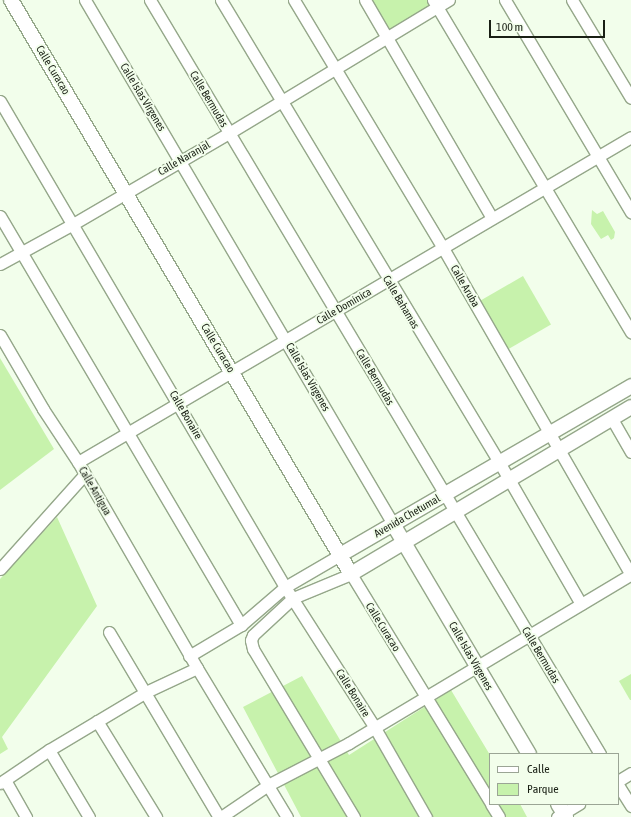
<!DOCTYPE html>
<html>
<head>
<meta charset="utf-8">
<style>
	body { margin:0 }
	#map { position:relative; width:631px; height:817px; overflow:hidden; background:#f2feeb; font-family:"Asap Condensed",sans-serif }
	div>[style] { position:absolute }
	.green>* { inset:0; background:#c7f2ac; transform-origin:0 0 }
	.roads { filter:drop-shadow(1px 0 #95a78a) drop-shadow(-1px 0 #95a78a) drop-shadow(0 1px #95a78a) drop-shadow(0 -1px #95a78a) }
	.minor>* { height:11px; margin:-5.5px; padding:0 5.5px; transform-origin:5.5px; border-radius:5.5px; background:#fff }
	.major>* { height:14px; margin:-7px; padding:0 7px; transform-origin:7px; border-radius:7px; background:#fff }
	span { translate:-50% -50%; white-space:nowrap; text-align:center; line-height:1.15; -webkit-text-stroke:4px #f2feeb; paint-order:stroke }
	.street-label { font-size:11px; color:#191f14 }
	.legend { position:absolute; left:489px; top:753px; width:130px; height:52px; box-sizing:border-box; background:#f2feeb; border:1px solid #9ba595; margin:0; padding:5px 7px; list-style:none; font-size:12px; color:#191f14 }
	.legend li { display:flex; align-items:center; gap:8px; height:20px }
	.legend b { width:20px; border:1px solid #9ba595 }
	.scale { position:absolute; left:489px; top:20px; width:116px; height:18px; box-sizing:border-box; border:2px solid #191f14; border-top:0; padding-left:5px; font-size:12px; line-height:14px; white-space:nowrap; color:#191f14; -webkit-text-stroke:3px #f2feeb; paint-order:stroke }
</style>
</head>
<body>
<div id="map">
	<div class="green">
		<i style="clip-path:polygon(368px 0,431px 0,435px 6px,388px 33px)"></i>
		<i style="clip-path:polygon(592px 210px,597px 214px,603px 211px,615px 232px,614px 238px,611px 240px,608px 235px,601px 239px,591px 224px)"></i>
		<i style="left:523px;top:276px;width:56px;height:49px;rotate:60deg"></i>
		<i style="clip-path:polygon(0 358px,54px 449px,0 490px)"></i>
		<i style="clip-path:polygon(57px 517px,97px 606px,2px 737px,8px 749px,0 754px,0 579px)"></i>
		<i style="clip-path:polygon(631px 674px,631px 700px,630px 700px,619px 681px)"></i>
		<i style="clip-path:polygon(302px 676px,349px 755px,451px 690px,490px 755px,490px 804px,520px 804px,527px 817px,301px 817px,243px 707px)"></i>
	</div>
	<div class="roads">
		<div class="minor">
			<i style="left:85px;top:0;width:608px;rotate:59.55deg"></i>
			<i style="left:150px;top:0;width:878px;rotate:59.17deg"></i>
			<i style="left:221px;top:0;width:539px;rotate:58.96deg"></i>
			<i style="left:499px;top:462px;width:164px;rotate:60deg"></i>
			<i style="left:294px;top:0;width:289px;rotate:59deg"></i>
			<i style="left:443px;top:248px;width:377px;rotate:60.1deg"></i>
			<i style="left:365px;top:0;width:252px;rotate:59.8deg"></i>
			<i style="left:433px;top:0;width:387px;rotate:59.2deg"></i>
			<i style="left:505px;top:0;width:247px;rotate:59.3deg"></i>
			<i style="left:572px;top:0;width:114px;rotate:59deg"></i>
			<i style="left:0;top:101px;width:563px;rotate:59.61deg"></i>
			<i style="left:285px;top:587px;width:167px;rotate:57.4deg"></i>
			<i style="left:375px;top:728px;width:103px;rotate:60.2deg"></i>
			<i style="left:0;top:216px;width:475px;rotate:59.5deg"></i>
			<i style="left:0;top:264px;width:83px;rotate:-28.7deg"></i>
			<i style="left:73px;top:224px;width:181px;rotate:-30.3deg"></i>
			<i style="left:229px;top:133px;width:257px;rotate:-31.2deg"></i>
			<i style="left:0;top:335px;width:86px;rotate:59.8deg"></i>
			<i style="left:43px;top:409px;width:64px;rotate:56.6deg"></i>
			<i style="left:78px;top:462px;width:238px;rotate:60deg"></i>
			<i style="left:197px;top:668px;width:56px;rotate:154.8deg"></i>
			<i style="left:146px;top:692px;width:113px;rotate:149.1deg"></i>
			<i style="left:49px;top:750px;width:59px;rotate:146deg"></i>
			<i style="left:612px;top:419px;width:38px;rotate:60deg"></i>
			<i style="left:78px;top:462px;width:641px;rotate:-30.44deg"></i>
			<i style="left:0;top:569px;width:126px;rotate:-48.2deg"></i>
			<i style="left:109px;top:632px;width:215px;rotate:59.3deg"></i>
			<i style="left:189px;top:656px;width:61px;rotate:-30.8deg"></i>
			<i style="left:241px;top:625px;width:58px;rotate:-40.8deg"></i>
			<i style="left:285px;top:587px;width:64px;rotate:-30.2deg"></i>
			<i style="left:197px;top:668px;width:174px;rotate:58.9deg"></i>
			<i style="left:97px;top:721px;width:113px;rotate:58.4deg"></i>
			<i style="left:49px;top:750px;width:78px;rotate:59.2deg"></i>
			<i style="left:5px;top:780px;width:43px;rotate:60.4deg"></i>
			<i style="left:618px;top:781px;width:15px;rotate:-32deg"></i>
			<i style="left:618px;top:785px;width:25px;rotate:58deg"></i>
			<i style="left:491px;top:804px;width:15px;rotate:58deg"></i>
			<i style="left:221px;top:817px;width:57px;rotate:-34.2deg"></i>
			<i style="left:268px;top:785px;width:91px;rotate:-27.4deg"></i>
			<i style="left:349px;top:743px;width:329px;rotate:-30.9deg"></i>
			<i style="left:354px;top:817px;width:196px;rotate:-121deg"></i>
			<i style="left:253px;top:649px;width:9px;rotate:-103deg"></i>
			<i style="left:251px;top:640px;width:5px;rotate:-68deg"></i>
			<i style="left:253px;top:635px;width:54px;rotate:-42.8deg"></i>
			<i style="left:293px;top:598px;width:63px;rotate:-22.5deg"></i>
			<i style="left:351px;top:574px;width:267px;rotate:58.6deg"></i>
			<i style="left:557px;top:817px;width:26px;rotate:-31deg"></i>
		</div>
		<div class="major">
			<i style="left:11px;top:0;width:667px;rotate:59.36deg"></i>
			<i style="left:351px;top:574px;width:326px;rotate:-30.8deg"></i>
			<i style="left:393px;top:524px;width:267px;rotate:59.4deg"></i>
			<i style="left:340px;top:555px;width:337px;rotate:-30.1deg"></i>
			<i style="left:558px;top:804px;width:15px;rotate:58deg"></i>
		</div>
	</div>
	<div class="street-label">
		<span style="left:53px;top:70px;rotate:59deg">Calle Curacao</span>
		<span style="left:143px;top:97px;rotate:59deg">Calle Islas Vírgenes</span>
		<span style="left:209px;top:99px;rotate:59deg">Calle Bermudas</span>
		<span style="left:184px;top:158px;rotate:-30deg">Calle Naranjal</span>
		<span style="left:465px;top:286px;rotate:60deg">Calle Aruba</span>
		<span style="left:401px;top:302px;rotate:59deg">Calle Bahamas</span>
		<span style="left:344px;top:306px;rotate:-30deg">Calle Dominica</span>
		<span style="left:218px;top:348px;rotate:59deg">Calle Curacao</span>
		<span style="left:308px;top:377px;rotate:60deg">Calle Islas Vírgenes</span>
		<span style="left:375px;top:377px;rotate:59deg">Calle Bermudas</span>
		<span style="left:186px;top:415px;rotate:60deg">Calle Bonaire</span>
		<span style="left:95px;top:491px;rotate:60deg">Calle Antigua</span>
		<span style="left:407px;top:516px;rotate:-30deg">Avenida Chetumal</span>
		<span style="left:383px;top:627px;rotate:58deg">Calle Curacao</span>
		<span style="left:541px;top:655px;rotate:59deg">Calle Bermudas</span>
		<span style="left:471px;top:656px;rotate:60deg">Calle Islas Vírgenes</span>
		<span style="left:353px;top:693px;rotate:58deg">Calle Bonaire</span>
	</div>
	<ul class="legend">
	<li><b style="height:5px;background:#fff"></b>Calle</li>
	<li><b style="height:11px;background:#c7f2ac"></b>Parque</li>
	</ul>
	<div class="scale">100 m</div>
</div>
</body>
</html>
